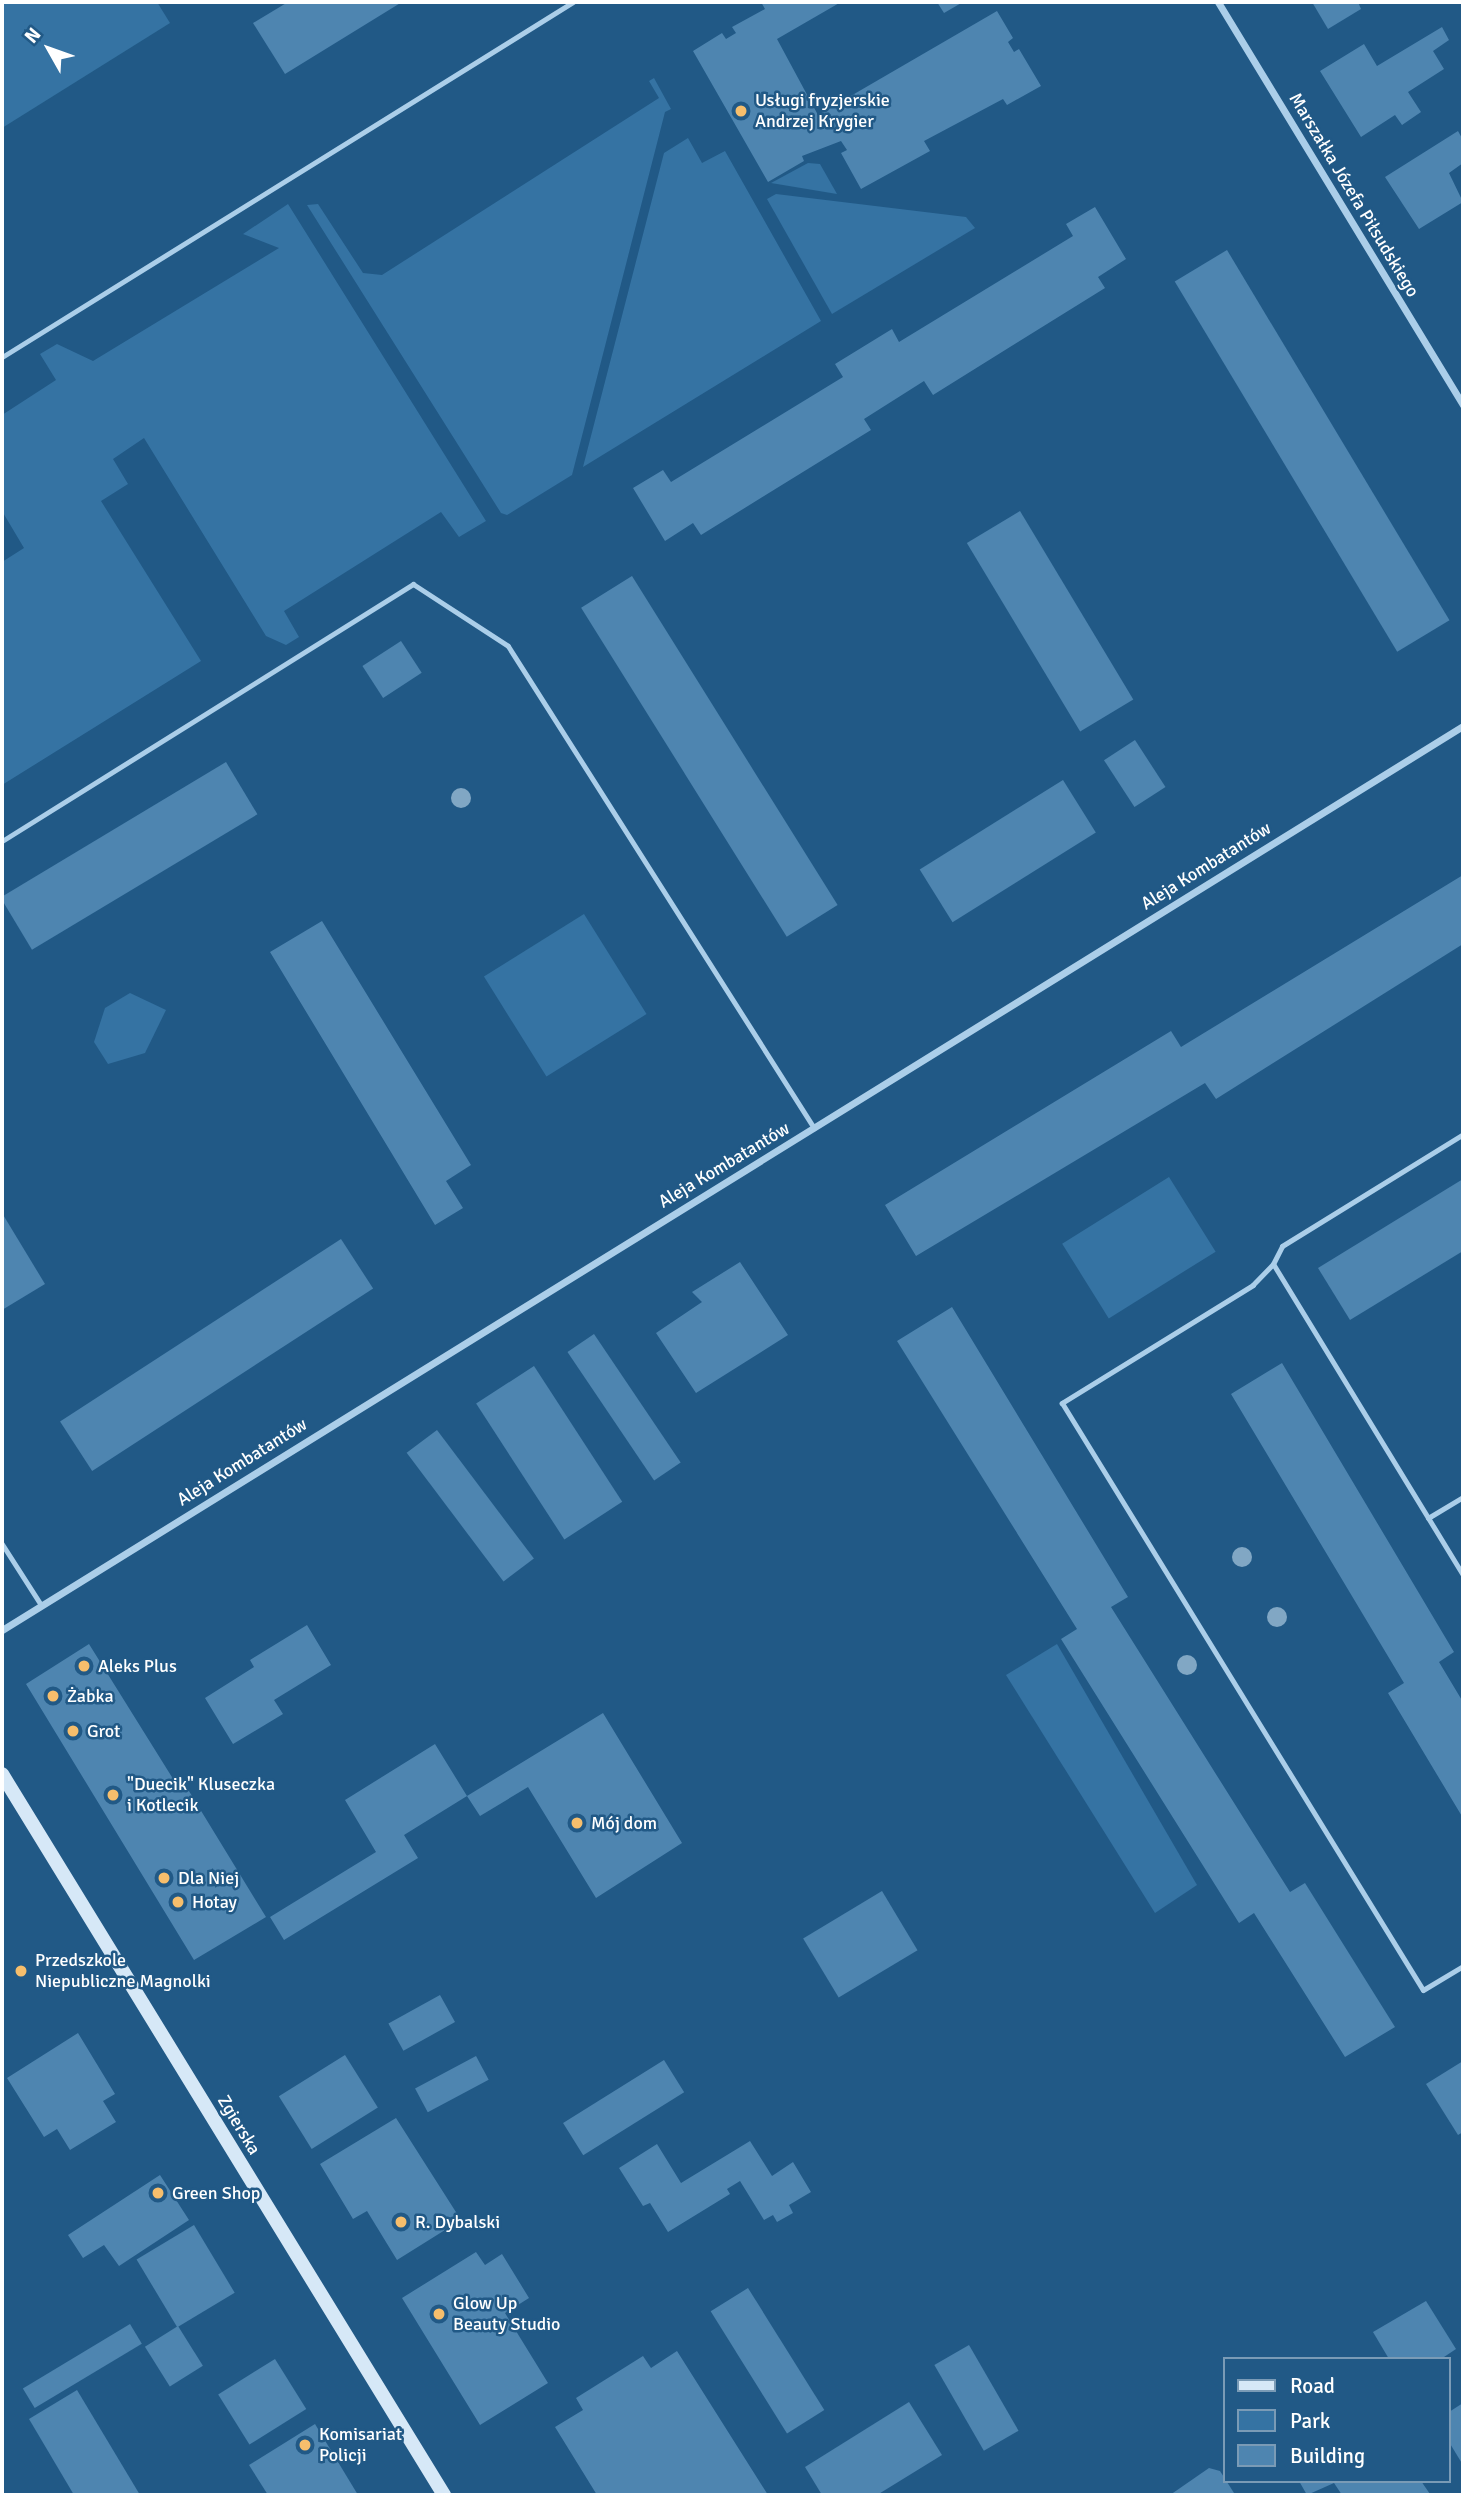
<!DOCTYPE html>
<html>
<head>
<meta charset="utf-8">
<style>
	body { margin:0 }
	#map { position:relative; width:1465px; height:2497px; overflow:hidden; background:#215986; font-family:Signika,sans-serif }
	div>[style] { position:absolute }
	.green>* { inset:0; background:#3573a3; transform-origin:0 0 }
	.building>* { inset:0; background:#4e85b0; transform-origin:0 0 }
	.service>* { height:5px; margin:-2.5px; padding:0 2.5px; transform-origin:2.5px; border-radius:2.5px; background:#abcee9 }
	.minor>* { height:7px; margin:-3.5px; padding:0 3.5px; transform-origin:3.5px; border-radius:3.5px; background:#abcee9 }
	.secondary>* { height:14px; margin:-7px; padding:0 7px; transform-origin:7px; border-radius:7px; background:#d6e8f7 }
	.trees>* { width:20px; height:20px; margin:-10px; border-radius:50%; background:#81a7c4 }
	.dots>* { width:19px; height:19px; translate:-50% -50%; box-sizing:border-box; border:4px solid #215986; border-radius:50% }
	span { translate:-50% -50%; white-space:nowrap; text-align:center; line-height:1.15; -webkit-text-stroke:5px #215986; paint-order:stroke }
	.poi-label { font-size:18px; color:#fff }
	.left { translate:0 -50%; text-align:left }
	.street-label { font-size:18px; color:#fff }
	.frame { position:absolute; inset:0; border:4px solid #fff; pointer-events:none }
	.legend { position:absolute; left:1223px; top:2357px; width:228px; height:126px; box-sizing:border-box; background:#215986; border:2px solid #7a9bb6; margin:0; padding:9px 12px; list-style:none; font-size:21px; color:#fff }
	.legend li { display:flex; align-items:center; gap:14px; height:35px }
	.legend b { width:35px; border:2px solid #7a9bb6 }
	.north { position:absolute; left:14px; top:14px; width:70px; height:70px; -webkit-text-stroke:5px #215986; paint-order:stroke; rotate:310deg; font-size:19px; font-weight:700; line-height:28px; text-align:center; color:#fff }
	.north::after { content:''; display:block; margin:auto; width:24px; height:32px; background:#fff; clip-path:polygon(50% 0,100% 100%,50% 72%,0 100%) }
</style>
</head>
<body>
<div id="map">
	<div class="green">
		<i style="clip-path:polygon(2px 2px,157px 2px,170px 23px,2px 128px)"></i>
		<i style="clip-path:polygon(654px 78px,671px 109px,665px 112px,572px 475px,507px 515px,501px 513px,307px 205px,318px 204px,363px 273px,382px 275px,659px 98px,649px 81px)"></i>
		<i style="clip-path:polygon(688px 138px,702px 163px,725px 151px,821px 321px,583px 467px,664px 153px)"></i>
		<i style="clip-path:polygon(808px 163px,820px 164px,837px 194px,771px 183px)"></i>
		<i style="clip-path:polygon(776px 194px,966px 217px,975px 228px,832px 314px,767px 199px)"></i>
		<i style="clip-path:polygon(288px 204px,486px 521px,459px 537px,441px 512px,284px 611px,299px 637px,286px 645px,266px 636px,144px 438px,113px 459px,128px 484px,101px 501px,201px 661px,2px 785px,2px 562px,24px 548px,2px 511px,2px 415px,56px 380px,40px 354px,57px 344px,93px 361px,279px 248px,243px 234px)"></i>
		<i style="left:584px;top:914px;width:118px;height:118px;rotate:58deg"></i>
		<i style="clip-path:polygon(130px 993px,166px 1010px,145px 1053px,108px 1064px,94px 1042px,105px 1008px)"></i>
		<i style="left:1169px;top:1177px;width:88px;height:126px;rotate:58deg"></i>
		<i style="clip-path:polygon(1057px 1644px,1197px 1885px,1155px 1913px,1006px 1675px)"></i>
	</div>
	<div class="building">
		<i style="clip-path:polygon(288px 2px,402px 2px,285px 74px,253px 23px)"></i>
		<i style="clip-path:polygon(761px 2px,841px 2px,777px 39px,818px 115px,997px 11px,1013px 38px,1008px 42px,1014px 52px,1019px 49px,1041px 86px,1007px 105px,1003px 99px,924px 141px,930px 151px,861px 189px,841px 153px,847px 150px,841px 141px,802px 156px,804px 161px,768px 182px,693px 51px,722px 33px,726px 39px,736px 33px,732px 27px,765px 9px)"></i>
		<i style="clip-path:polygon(937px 2px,963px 2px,944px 13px)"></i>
		<i style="clip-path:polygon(1312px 2px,1358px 2px,1361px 9px,1328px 29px)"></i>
		<i style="clip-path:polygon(1442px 27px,1449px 40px,1433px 51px,1444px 69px,1408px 92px,1421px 112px,1402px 125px,1395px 115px,1361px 137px,1320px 71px,1364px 44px,1377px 66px)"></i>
		<i style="clip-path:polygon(1458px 131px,1463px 140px,1463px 163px,1449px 173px,1463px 202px,1419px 229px,1385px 177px)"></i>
		<i style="clip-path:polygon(1095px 207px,1126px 259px,1098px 277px,1105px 288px,933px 395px,924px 381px,864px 419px,871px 430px,701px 535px,693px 523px,665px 541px,633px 488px,663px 470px,671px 482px,843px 377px,835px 364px,892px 329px,899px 342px,1073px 236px,1066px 224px)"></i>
		<i style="left:1227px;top:250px;width:432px;height:61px;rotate:59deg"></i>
		<i style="left:1020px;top:511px;width:220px;height:62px;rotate:59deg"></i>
		<i style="left:632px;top:576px;width:388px;height:60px;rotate:58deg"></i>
		<i style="left:401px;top:641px;width:38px;height:46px;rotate:57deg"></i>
		<i style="left:1135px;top:740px;width:56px;height:37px;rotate:57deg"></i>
		<i style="left:226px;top:762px;width:61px;height:263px;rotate:59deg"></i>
		<i style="left:1063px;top:780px;width:62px;height:169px;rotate:58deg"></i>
		<i style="clip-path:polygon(1463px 875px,1463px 944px,1216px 1099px,1205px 1083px,916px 1256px,885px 1205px,1171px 1031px,1181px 1047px)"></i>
		<i style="clip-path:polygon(322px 921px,471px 1165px,446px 1181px,463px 1208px,435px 1225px,270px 952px)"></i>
		<i style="clip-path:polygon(1463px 1179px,1463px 1251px,1350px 1320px,1318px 1268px)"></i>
		<i style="clip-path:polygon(2px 1213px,45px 1284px,2px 1310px)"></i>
		<i style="left:341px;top:1239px;width:59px;height:335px;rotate:57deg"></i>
		<i style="clip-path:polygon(740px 1262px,788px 1335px,696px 1393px,656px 1333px,702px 1302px,692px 1292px)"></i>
		<i style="clip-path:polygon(952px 1307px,1128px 1597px,1111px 1607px,1290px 1892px,1305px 1883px,1395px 2027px,1345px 2057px,1254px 1913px,1239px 1923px,1061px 1639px,1077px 1629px,897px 1341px)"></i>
		<i style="left:594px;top:1334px;width:155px;height:32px;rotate:56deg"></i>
		<i style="clip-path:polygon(1282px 1363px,1454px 1652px,1439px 1662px,1463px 1702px,1463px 1818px,1388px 1693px,1404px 1683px,1231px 1394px)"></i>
		<i style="left:534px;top:1366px;width:162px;height:69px;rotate:57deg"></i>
		<i style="left:437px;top:1430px;width:161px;height:38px;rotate:53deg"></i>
		<i style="clip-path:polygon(307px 1625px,331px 1665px,274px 1700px,283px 1714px,233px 1744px,205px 1698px,254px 1667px,250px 1660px)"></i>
		<i style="clip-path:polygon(89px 1644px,175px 1782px,181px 1778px,266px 1917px,194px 1960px,26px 1684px)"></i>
		<i style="clip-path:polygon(603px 1713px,682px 1843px,596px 1898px,528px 1787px,480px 1816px,467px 1796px,404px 1835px,418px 1858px,284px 1940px,270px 1917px,376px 1852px,345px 1800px,435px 1744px,467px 1796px)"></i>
		<i style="left:882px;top:1891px;width:69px;height:92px;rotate:59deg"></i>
		<i style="left:440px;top:1995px;width:31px;height:59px;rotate:61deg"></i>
		<i style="clip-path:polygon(78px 2033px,115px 2094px,103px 2101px,116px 2122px,70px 2150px,57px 2129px,44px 2137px,7px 2078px)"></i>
		<i style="left:345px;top:2055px;width:62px;height:78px;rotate:58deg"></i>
		<i style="left:476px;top:2056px;width:27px;height:69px;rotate:62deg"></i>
		<i style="left:664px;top:2060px;width:38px;height:119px;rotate:58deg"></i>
		<i style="clip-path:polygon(1463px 2061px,1463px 2132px,1458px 2135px,1426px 2084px)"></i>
		<i style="clip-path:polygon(396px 2118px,461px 2220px,397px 2260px,367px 2211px,353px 2219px,320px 2164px)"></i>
		<i style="clip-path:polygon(750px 2141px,772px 2176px,793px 2162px,811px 2192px,789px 2205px,793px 2213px,777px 2222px,773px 2215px,764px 2220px,740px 2181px,727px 2189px,730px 2194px,668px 2232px,650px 2203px,643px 2206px,619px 2168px,657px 2144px,681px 2183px)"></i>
		<i style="clip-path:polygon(160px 2175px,189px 2220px,119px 2266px,104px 2245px,83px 2258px,68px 2235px)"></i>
		<i style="left:194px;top:2225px;width:79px;height:67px;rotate:59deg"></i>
		<i style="clip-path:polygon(476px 2252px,485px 2265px,502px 2254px,529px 2298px,505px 2313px,548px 2383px,480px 2425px,402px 2298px)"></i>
		<i style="left:748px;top:2288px;width:144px;height:44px;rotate:58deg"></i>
		<i style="clip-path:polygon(1426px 2301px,1456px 2349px,1441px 2359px,1389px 2359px,1373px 2332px)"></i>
		<i style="left:130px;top:2324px;width:23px;height:125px;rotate:59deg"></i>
		<i style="left:178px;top:2326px;width:47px;height:39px;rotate:58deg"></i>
		<i style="left:969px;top:2345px;width:99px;height:40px;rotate:60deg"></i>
		<i style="clip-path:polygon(677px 2351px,768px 2495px,597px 2495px,555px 2427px,583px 2410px,576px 2398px,643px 2356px,651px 2368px)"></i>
		<i style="left:275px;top:2359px;width:59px;height:67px;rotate:58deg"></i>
		<i style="clip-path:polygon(77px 2390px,140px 2495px,74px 2495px,29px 2419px)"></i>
		<i style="clip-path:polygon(909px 2402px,942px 2455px,877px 2495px,822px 2495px,805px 2467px)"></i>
		<i style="clip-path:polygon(1463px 2403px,1463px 2465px,1449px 2442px,1449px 2412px)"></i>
		<i style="clip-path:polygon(315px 2424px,358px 2495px,268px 2495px,249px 2465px)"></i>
		<i style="clip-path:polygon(1209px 2468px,1220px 2471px,1234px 2493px,1170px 2495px)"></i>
		<i style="clip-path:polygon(1299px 2481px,1421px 2481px,1430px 2494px,1342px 2495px,1334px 2483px,1307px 2495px)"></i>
	</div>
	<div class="service">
		<i style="left:2px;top:357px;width:672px;rotate:-31.87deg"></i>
		<i style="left:2px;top:841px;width:485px;rotate:-32deg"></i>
		<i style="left:413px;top:584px;width:113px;rotate:33.1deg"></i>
		<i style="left:508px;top:646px;width:571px;rotate:57.59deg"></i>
		<i style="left:1273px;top:1264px;width:20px;rotate:-63deg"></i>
		<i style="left:1282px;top:1246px;width:213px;rotate:-31.7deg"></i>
		<i style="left:1428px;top:1518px;width:41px;rotate:-31deg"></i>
		<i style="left:2px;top:1544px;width:72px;rotate:57.4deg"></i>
		<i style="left:1463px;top:1575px;width:364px;rotate:-121.4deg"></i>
		<i style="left:1273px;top:1264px;width:29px;rotate:134deg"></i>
		<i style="left:1253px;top:1285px;width:225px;rotate:148.3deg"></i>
		<i style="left:1062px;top:1403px;width:689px;rotate:58.41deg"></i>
		<i style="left:1423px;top:1990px;width:47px;rotate:-31deg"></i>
	</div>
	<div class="minor">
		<i style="left:1218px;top:2px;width:472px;rotate:58.7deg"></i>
		<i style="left:2px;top:1630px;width:1718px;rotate:-31.75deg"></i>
	</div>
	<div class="secondary">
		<i style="left:2px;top:1774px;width:846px;rotate:58.49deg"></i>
	</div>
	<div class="trees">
		<i style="left:461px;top:798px"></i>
		<i style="left:1242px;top:1557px"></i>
		<i style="left:1277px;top:1617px"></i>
		<i style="left:1187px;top:1665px"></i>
	</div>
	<div class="dots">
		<i style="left:741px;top:111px;background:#f6be6c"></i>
		<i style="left:84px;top:1666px;background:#f6be6c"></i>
		<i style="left:53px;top:1696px;background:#f6be6c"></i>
		<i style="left:73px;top:1731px;background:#f6be6c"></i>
		<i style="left:113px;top:1795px;background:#f6be6c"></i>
		<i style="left:577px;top:1823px;background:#f6be6c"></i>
		<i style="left:164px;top:1878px;background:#f6be6c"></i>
		<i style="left:178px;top:1902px;background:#f6be6c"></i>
		<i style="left:21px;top:1971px;background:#f6be6c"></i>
		<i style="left:158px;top:2193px;background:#f6be6c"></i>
		<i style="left:401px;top:2222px;background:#f6be6c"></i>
		<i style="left:439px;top:2314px;background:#f6be6c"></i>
		<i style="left:305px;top:2445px;background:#f6be6c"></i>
	</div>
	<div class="poi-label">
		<span class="left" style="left:755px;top:111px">Usługi fryzjerskie<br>Andrzej Krygier</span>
		<span class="left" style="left:98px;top:1666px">Aleks Plus</span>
		<span class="left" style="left:67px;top:1696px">Żabka</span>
		<span class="left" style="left:87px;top:1731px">Grot</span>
		<span class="left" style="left:127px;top:1795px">"Duecik" Kluseczka<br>i Kotlecik</span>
		<span class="left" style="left:591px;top:1823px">Mój dom</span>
		<span class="left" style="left:178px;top:1878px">Dla Niej</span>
		<span class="left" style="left:192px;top:1902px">Hotay</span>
		<span class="left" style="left:35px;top:1971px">Przedszkole<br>Niepubliczne Magnolki</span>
		<span class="left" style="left:172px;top:2193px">Green Shop</span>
		<span class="left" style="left:415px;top:2222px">R. Dybalski</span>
		<span class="left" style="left:453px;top:2314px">Glow Up<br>Beauty Studio</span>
		<span class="left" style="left:319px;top:2445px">Komisariat<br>Policji</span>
	</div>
	<div class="street-label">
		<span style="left:1354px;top:195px;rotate:59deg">Marszałka Józefa Piłsudskiego</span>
		<span style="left:1206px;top:866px;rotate:-32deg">Aleja Kombatantów</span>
		<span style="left:724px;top:1165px;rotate:-31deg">Aleja Kombatantów</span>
		<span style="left:242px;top:1462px;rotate:-32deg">Aleja Kombatantów</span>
		<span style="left:239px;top:2125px;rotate:59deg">Zgierska</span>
	</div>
	<div class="frame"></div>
	<ul class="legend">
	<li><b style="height:9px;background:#d6e8f7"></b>Road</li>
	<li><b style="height:19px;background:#3573a3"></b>Park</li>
	<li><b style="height:19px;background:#4e85b0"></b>Building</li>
	</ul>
	<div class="north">N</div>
</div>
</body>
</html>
